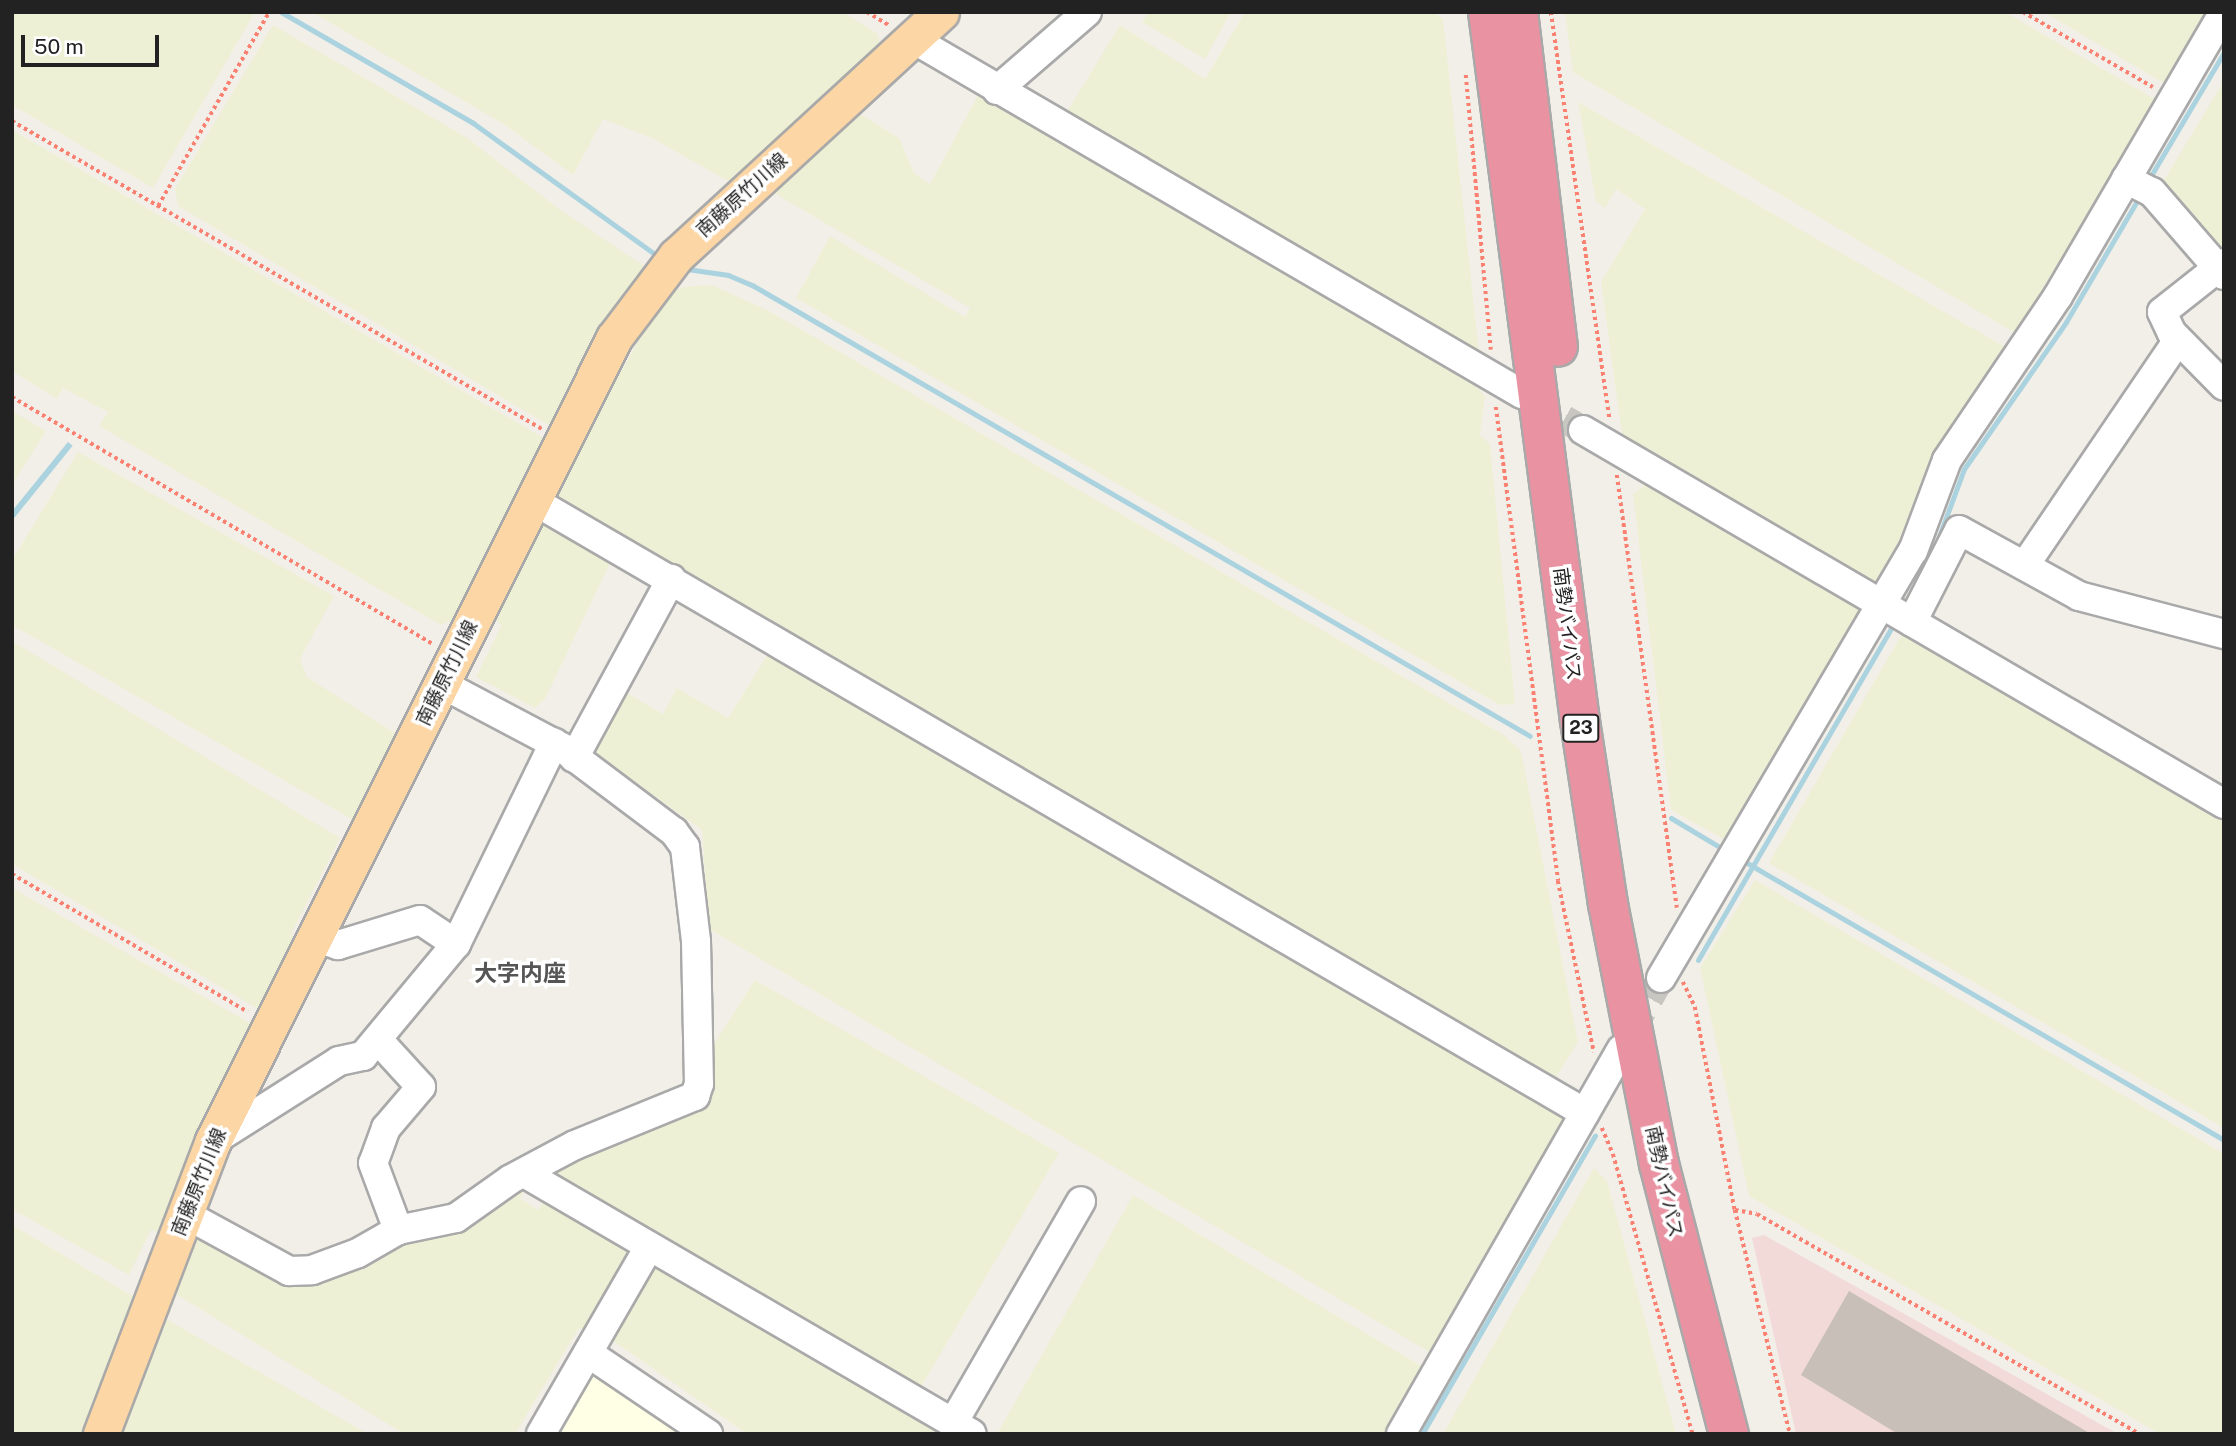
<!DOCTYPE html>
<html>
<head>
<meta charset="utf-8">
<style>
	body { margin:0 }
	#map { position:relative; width:2236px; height:1446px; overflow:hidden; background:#f2efe9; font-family:"Public Sans","Noto Sans JP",sans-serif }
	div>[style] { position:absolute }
	.commercial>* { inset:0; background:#f2dad9 }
	.education>* { inset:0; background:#ffffe5 }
	.farmland>* { inset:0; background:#eef0d5 }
	.water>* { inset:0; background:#aad3df; transform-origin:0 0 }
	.stream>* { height:5px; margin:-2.5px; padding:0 2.5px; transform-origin:2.5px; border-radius:2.5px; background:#aad3df }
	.building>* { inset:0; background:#c7bfb8 }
	.minor-tunnel>* { height:28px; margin-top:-14px; transform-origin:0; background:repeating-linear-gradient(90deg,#c8c6c1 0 28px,transparent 0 42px) }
	.path>* { height:3.5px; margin-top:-1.75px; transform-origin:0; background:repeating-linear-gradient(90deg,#fa8072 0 3.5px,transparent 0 7px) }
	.roads { filter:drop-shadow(2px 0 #a9a9a9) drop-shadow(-2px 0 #a9a9a9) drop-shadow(0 2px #a9a9a9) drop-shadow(0 -2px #a9a9a9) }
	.minor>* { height:28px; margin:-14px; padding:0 14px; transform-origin:14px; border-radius:14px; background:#fff }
	.major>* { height:35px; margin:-17.5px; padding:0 17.5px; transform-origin:17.5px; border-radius:17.5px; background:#fcd6a4 }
	.highway>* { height:38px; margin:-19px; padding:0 19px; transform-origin:19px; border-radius:19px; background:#e892a2 }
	span { translate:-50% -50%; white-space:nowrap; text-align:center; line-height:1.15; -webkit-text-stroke:7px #fff; paint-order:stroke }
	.shield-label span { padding:2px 5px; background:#fff; border:2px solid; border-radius:5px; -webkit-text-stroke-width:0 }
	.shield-label { font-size:18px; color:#222; font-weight:700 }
	.street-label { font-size:19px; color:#222 }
	.quarter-label { font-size:23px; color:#555; font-weight:700 }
	.frame { position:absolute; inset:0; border:14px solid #222; pointer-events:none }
	.scale { position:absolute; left:21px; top:35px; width:138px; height:32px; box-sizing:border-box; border:4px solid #222; border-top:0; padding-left:9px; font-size:21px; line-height:24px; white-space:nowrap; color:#222; -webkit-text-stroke:5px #fff; paint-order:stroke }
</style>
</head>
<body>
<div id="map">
	<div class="commercial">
		<i style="clip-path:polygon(1764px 1235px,2118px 1434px,1796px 1434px,1752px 1238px)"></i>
	</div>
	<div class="education">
		<i style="clip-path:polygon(589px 1370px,695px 1434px,551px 1434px)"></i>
	</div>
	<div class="farmland">
		<i style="clip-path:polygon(12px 12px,251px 12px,254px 14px,153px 188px,12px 105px)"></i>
		<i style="clip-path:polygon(312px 12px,842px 12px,878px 34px,880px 46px,733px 184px,652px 138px,603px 119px,573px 175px,505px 125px)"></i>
		<i style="clip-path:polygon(1149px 12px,1231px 12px,1205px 59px,1142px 22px)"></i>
		<i style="clip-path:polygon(1245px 12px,1433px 12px,1443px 19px,1479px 353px,1065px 115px,1120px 25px,1205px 79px)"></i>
		<i style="clip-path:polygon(1565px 12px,2005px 12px,2158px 101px,2015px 333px,1573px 72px)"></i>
		<i style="clip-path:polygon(2044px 12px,2214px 12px,2172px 88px)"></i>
		<i style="clip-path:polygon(273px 25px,466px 137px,559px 209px,650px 270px,561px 425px,550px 426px,178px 206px,175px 189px)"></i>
		<i style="clip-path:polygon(2224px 81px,2224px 246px,2219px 250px,2161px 185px)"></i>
		<i style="clip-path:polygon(981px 90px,1468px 375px,1485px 397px,1480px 435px,1490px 444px,1515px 704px,1500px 705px,796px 298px,830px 236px,965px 317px,970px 308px,767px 189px,849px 107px,899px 138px,914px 173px,930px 184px)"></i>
		<i style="clip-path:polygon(1578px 102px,2007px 348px,1938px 448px,1901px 544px,1876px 589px,1623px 442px,1601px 282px,1645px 209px,1616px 189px,1605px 208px,1596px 201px)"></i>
		<i style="clip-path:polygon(12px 130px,542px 437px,549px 448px,458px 617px,441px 625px,99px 426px,108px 412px,63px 388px,57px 399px,12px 371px)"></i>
		<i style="clip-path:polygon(712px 285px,769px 311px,1504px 735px,1521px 751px,1578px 1042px,1553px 1082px,548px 498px,664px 297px,682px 287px)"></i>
		<i style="clip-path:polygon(12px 411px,46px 431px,12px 485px)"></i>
		<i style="clip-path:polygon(78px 452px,334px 596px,300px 659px,307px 677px,398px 735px,355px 821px,12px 625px,12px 560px)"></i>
		<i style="clip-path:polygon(1650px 482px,1866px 609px,1731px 843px,1671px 810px,1633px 494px)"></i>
		<i style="clip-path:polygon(534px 517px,614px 555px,545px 699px,535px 708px,476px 677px,501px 626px,489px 608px)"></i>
		<i style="clip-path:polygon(1902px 634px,2224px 820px,2224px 1128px,1769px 863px)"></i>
		<i style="clip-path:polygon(12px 641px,340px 838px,291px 934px,299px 942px,260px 1010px,12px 864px)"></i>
		<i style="clip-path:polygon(770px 651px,1574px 1113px,1431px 1353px,709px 929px,702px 830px,595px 753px,625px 692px,663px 714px,677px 688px,728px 718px)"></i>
		<i style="clip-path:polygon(1755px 880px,2224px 1154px,2224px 1434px,2160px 1434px,1749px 1196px,1700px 968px)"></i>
		<i style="clip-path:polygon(12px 888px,255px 1026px,163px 1234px,151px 1230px,129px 1275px,12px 1209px)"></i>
		<i style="clip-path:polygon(755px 980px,1059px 1153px,918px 1392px,552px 1182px,548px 1170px,687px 1113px,707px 1055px)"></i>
		<i style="clip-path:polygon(1594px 1168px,1607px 1181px,1676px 1434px,1443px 1434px)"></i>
		<i style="clip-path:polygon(518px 1183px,527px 1186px,520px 1198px,538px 1210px,545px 1199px,629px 1246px,634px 1253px,588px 1331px,579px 1328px,515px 1434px,404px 1434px,174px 1293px,194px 1230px,290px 1285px,361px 1266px,391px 1244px,465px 1229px)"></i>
		<i style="clip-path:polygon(1133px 1195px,1423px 1367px,1385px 1434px,997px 1434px)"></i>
		<i style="clip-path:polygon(12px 1225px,138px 1299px,89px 1434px,12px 1434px)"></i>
		<i style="clip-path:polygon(660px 1263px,951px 1434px,747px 1434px,609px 1338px,650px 1264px)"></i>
		<i style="clip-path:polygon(159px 1315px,368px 1434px,113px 1434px)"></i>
	</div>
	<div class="water">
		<i style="left:68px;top:442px;width:6px;height:108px;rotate:39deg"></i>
	</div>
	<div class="stream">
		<i style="left:281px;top:12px;width:222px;rotate:30deg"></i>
		<i style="left:473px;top:123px;width:229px;rotate:35.8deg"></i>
		<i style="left:2149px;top:179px;width:147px;rotate:-59.4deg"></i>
		<i style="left:680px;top:268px;width:49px;rotate:8.3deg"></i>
		<i style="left:728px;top:275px;width:26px;rotate:23deg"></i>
		<i style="left:752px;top:285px;width:899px;rotate:30.1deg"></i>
		<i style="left:1934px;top:550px;width:86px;rotate:-69.7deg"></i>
		<i style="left:1964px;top:469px;width:179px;rotate:-55.2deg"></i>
		<i style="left:2066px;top:322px;width:148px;rotate:-59.6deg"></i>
		<i style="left:1671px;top:818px;width:66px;rotate:30.8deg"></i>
		<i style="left:1742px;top:860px;width:557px;rotate:30.15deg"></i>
		<i style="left:1698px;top:960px;width:390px;rotate:-59.8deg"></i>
		<i style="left:1422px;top:1434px;width:345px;rotate:-59.9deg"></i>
	</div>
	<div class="building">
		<i style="clip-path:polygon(1849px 1291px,2091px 1434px,1898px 1434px,1801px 1375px)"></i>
	</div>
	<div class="minor-tunnel">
		<i style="left:1528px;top:398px;width:64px;rotate:30.2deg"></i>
		<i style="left:1629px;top:1035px;width:65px;rotate:-60.7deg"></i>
	</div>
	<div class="path">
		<i style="left:867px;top:12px;width:27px;rotate:31deg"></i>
		<i style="left:1551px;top:12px;width:411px;rotate:81.8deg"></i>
		<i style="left:2023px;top:12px;width:150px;rotate:30deg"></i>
		<i style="left:1466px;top:75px;width:276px;rotate:84.8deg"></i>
		<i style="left:12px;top:121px;width:613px;rotate:30.16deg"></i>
		<i style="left:158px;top:206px;width:224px;rotate:-60.2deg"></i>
		<i style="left:12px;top:397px;width:487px;rotate:30.4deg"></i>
		<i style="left:1496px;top:407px;width:478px;rotate:82.5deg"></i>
		<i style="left:1558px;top:881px;width:175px;rotate:78.1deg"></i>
		<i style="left:1617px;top:475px;width:437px;rotate:82.1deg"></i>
		<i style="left:12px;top:874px;width:273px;rotate:30.3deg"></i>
		<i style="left:1683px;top:982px;width:28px;rotate:64deg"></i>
		<i style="left:1695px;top:1007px;width:207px;rotate:78.9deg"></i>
		<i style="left:1735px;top:1210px;width:22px;rotate:10deg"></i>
		<i style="left:1757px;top:1214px;width:441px;rotate:29.9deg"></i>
		<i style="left:1602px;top:1128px;width:28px;rotate:67deg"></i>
		<i style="left:1613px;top:1154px;width:291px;rotate:74.1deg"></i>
		<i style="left:1735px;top:1210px;width:231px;rotate:76.2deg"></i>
	</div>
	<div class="roads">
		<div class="minor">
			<i style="left:913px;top:39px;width:705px;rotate:30.24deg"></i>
			<i style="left:997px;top:90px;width:119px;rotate:-40.9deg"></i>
			<i style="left:2126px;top:179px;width:29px;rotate:27deg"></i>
			<i style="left:2152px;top:192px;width:110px;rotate:49.1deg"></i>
			<i style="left:2224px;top:263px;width:79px;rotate:141.7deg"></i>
			<i style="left:2162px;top:312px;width:23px;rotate:65deg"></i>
			<i style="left:2172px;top:333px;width:74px;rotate:45.5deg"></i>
			<i style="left:1583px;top:430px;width:742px;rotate:30.26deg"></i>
			<i style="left:534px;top:501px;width:1216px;rotate:30.21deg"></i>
			<i style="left:2025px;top:565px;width:272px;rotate:-55.8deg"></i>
			<i style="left:1912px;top:622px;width:103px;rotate:-62.9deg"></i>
			<i style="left:1959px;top:530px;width:137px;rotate:28.8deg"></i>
			<i style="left:2079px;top:596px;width:150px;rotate:14.7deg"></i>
			<i style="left:574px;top:758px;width:204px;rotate:-61.5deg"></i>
			<i style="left:456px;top:944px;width:224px;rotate:-64deg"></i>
			<i style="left:1661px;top:978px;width:496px;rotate:-59.5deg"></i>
			<i style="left:1913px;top:551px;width:97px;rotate:-69.5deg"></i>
			<i style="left:1947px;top:460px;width:198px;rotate:-55.9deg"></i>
			<i style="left:2058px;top:296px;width:329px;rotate:-59.7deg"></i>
			<i style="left:379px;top:1041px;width:62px;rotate:47.6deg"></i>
			<i style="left:421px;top:1087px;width:54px;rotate:130.5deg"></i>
			<i style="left:386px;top:1128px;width:37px;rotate:110deg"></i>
			<i style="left:373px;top:1163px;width:72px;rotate:69.5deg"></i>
			<i style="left:213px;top:1141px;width:149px;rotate:-32.4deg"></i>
			<i style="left:339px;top:1061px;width:25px;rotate:-12deg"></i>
			<i style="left:363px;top:1056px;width:146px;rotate:-50.3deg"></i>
			<i style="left:456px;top:944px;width:43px;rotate:-146.3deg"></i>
			<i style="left:420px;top:920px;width:86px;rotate:163deg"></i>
			<i style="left:338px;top:945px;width:23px;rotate:-162deg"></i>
			<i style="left:524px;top:1173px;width:518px;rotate:30.22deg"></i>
			<i style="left:185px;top:1214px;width:119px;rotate:28.7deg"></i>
			<i style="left:289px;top:1271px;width:23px;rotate:-2deg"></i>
			<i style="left:312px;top:1270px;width:49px;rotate:-20.3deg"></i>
			<i style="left:358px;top:1253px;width:46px;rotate:-29.9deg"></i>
			<i style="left:398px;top:1230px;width:59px;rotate:-11.7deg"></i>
			<i style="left:456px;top:1218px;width:67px;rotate:-35.3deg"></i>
			<i style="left:511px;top:1179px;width:72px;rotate:-28deg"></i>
			<i style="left:575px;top:1145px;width:130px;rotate:-22.2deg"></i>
			<i style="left:695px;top:1096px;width:13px;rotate:-72deg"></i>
			<i style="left:699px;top:1084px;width:143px;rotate:-91.2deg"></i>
			<i style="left:696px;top:941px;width:95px;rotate:-96.7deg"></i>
			<i style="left:685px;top:847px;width:19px;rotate:-126deg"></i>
			<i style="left:674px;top:832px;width:141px;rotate:-143deg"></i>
			<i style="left:561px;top:747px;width:135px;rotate:-152.1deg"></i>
			<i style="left:588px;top:1353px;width:145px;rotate:34deg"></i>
			<i style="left:953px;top:1423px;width:256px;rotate:-60deg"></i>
			<i style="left:541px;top:1434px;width:216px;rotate:-60deg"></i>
			<i style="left:1401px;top:1434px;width:443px;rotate:-60.2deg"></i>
		</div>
		<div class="major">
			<i style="left:101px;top:1434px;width:314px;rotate:-69.1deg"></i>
			<i style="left:213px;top:1141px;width:898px;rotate:-63.46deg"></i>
			<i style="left:614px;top:338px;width:103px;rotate:-52.9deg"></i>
			<i style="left:676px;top:256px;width:360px;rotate:-42.6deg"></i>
		</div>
		<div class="highway">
			<i style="left:1488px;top:12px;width:715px;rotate:82.61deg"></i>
			<i style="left:1580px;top:721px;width:185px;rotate:81.3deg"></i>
			<i style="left:1608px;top:904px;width:265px;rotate:78.9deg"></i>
			<i style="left:1659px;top:1164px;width:279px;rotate:75.5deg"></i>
			<i style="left:1518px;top:12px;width:337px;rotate:83.2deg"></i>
		</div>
	</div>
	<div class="shield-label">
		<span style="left:1581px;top:728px">23</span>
	</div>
	<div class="street-label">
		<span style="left:742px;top:195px;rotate:-42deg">南藤原竹川線</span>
		<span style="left:1567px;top:624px;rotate:83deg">南勢バイパス</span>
		<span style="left:447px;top:673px;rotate:-64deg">南藤原竹川線</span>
		<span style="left:199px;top:1182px;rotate:-68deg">南藤原竹川線</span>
		<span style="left:1664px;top:1182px;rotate:78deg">南勢バイパス</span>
	</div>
	<div class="quarter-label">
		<span style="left:520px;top:973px">大字内座</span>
	</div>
	<div class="frame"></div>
	<div class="scale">50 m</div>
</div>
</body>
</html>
